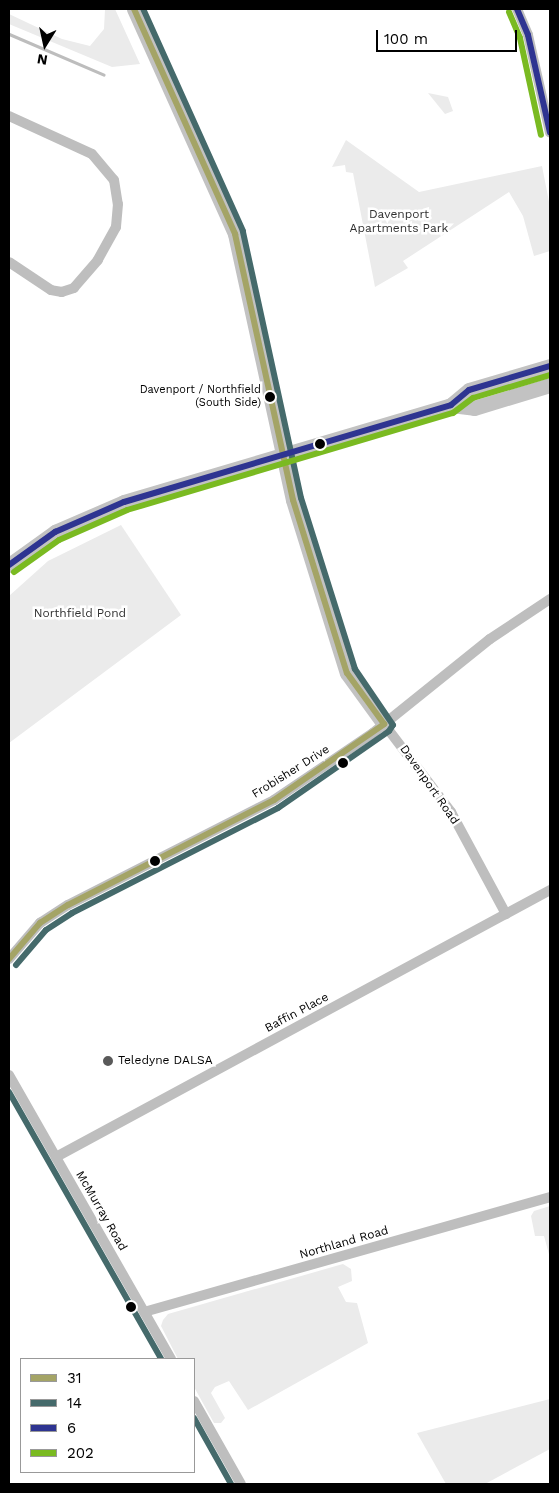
<!DOCTYPE html>
<html>
<head>
<meta charset="utf-8">
<style>
	body { margin:0 }
	#map { position:relative; width:559px; height:1493px; overflow:hidden; background:#fff; font-family:"Work Sans",sans-serif }
	div>[style] { position:absolute }
	.green>* { inset:0; background:#ebebeb }
	.stream>* { height:3px; margin:-1.5px; padding:0 1.5px; transform-origin:1.5px; border-radius:1.5px; background:#bdbdbd }
	.street>* { height:10px; margin:-5px; padding:0 5px; transform-origin:5px; border-radius:5px; background:#bebebe }
	.secondary>* { height:15px; margin:-7.5px; padding:0 7.5px; transform-origin:7.5px; border-radius:7.5px; background:#c2c2c2 }
	.bus-1>* { height:6px; margin:-3px; padding:0 3px; transform-origin:3px; border-radius:3px; background:#a4a466 }
	.bus-2>* { height:6px; margin:-3px; padding:0 3px; transform-origin:3px; border-radius:3px; background:#456a6b }
	.bus-3>* { height:6px; margin:-3px; padding:0 3px; transform-origin:3px; border-radius:3px; background:#2e3491 }
	.bus-4>* { height:6px; margin:-3px; padding:0 3px; transform-origin:3px; border-radius:3px; background:#7aba21 }
	.dots>* { width:14px; height:14px; translate:-50% -50%; box-sizing:border-box; border:2px solid #fff; border-radius:50% }
	span { translate:-50% -50%; white-space:nowrap; text-align:center; line-height:1.15; -webkit-text-stroke:5px #fff; paint-order:stroke }
	.bus-label { font-size:11px; color:#000 }
	.right { translate:-100% -50%; text-align:right }
	.park-label { font-size:12px; color:#313131 }
	.street-label { font-size:12px; color:#000 }
	.poi-label { font-size:12px; color:#000 }
	.left { translate:0 -50%; text-align:left }
	.frame { position:absolute; inset:0; border:10px solid #000; pointer-events:none }
	.legend { position:absolute; left:20px; top:1358px; width:175px; height:115px; box-sizing:border-box; background:#fff; border:1px solid #999; margin:0; padding:6px 9px; list-style:none; font-size:15px; color:#000 }
	.legend li { display:flex; align-items:center; gap:10px; height:25px }
	.legend b { width:25px; border:1px solid #999 }
	.north { position:absolute; left:20px; top:20px; width:50px; height:50px; -webkit-text-stroke:4px #fff; paint-order:stroke; rotate:190deg; font-size:14px; font-weight:700; line-height:20px; text-align:center; color:#000 }
	.north::after { content:''; display:block; margin:auto; width:18px; height:22px; background:#000; clip-path:polygon(50% 0,100% 100%,50% 72%,0 100%) }
	.scale { position:absolute; left:376px; top:30px; width:141px; height:22px; box-sizing:border-box; border:2px solid #000; border-top:0; padding-left:6px; font-size:15px; line-height:18px; white-space:nowrap; color:#000; -webkit-text-stroke:4px #fff; paint-order:stroke }
</style>
</head>
<body>
<div id="map">
	<div class="green">
		<i style="clip-path:polygon(105px 9px,115px 9px,140px 64px,112px 67px,9px 24px,9px 14px,62px 39px,90px 46px,104px 29px)"></i>
		<i style="clip-path:polygon(428px 93px,448px 97px,453px 111px,445px 114px)"></i>
		<i style="clip-path:polygon(346px 140px,419px 192px,542px 166px,550px 207px,550px 251px,534px 256px,523px 216px,509px 192px,403px 261px,408px 268px,375px 287px,353px 173px,346px 172px,345px 165px,332px 167px)"></i>
		<i style="clip-path:polygon(121px 525px,181px 615px,9px 743px,9px 596px,48px 561px)"></i>
		<i style="clip-path:polygon(550px 1206px,550px 1258px,544px 1236px,535px 1236px,531px 1216px,534px 1211px)"></i>
		<i style="clip-path:polygon(343px 1264px,351px 1269px,352px 1281px,338px 1287px,346px 1302px,357px 1303px,368px 1343px,248px 1410px,229px 1381px,215px 1387px,211px 1393px,225px 1418px,221px 1423px,214px 1423px,194px 1387px,194px 1359px,178px 1359px,161px 1326px,163px 1320px,168px 1314px)"></i>
		<i style="clip-path:polygon(550px 1399px,550px 1449px,485px 1484px,446px 1484px,417px 1433px)"></i>
	</div>
	<div class="stream">
		<i style="left:9px;top:34px;width:103px;rotate:23.3deg"></i>
	</div>
	<div class="street">
		<i style="left:517px;top:9px;width:28px;rotate:67deg"></i>
		<i style="left:528px;top:35px;width:100px;rotate:77.3deg"></i>
		<i style="left:9px;top:116px;width:91px;rotate:24.6deg"></i>
		<i style="left:92px;top:154px;width:34px;rotate:50deg"></i>
		<i style="left:114px;top:180px;width:24px;rotate:81deg"></i>
		<i style="left:118px;top:204px;width:23px;rotate:95deg"></i>
		<i style="left:116px;top:227px;width:38px;rotate:119deg"></i>
		<i style="left:98px;top:260px;width:37px;rotate:131deg"></i>
		<i style="left:74px;top:288px;width:13px;rotate:162deg"></i>
		<i style="left:62px;top:292px;width:11px;rotate:-170deg"></i>
		<i style="left:51px;top:290px;width:50px;rotate:-146.3deg"></i>
		<i style="left:384px;top:724px;width:111px;rotate:52.7deg"></i>
		<i style="left:451px;top:812px;width:116px;rotate:61.7deg"></i>
		<i style="left:9px;top:959px;width:48px;rotate:-49.3deg"></i>
		<i style="left:40px;top:923px;width:33px;rotate:-33deg"></i>
		<i style="left:68px;top:905px;width:231px;rotate:-27deg"></i>
		<i style="left:274px;top:800px;width:120px;rotate:-34.1deg"></i>
		<i style="left:373px;top:733px;width:150px;rotate:-38.8deg"></i>
		<i style="left:490px;top:639px;width:72px;rotate:-33.7deg"></i>
		<i style="left:9px;top:1075px;width:327px;rotate:60.3deg"></i>
		<i style="left:56px;top:1157px;width:562px;rotate:-28.39deg"></i>
		<i style="left:144px;top:1312px;width:422px;rotate:-15.8deg"></i>
		<i style="left:194px;top:1401px;width:95px;rotate:60.5deg"></i>
	</div>
	<div class="secondary">
		<i style="left:134px;top:9px;width:247px;rotate:65.8deg"></i>
		<i style="left:235px;top:234px;width:272px;rotate:77.7deg"></i>
		<i style="left:293px;top:500px;width:181px;rotate:72.7deg"></i>
		<i style="left:347px;top:673px;width:63px;rotate:54deg"></i>
		<i style="left:451px;top:405px;width:23px;rotate:-40deg"></i>
		<i style="left:469px;top:390px;width:84px;rotate:-16.5deg"></i>
		<i style="left:9px;top:565px;width:57px;rotate:-35.7deg"></i>
		<i style="left:55px;top:532px;width:75px;rotate:-23.5deg"></i>
		<i style="left:124px;top:502px;width:341px;rotate:-16.5deg"></i>
		<i style="left:451px;top:405px;width:23px;rotate:7deg"></i>
		<i style="left:474px;top:408px;width:79px;rotate:-16.8deg"></i>
	</div>
	<div class="bus-1">
		<i style="left:134px;top:9px;width:247px;rotate:65.8deg"></i>
		<i style="left:235px;top:234px;width:272px;rotate:77.7deg"></i>
		<i style="left:293px;top:500px;width:181px;rotate:72.7deg"></i>
		<i style="left:347px;top:673px;width:63px;rotate:54deg"></i>
		<i style="left:9px;top:959px;width:48px;rotate:-49.3deg"></i>
		<i style="left:40px;top:923px;width:33px;rotate:-33deg"></i>
		<i style="left:68px;top:905px;width:231px;rotate:-27deg"></i>
		<i style="left:274px;top:800px;width:134px;rotate:-34.6deg"></i>
	</div>
	<div class="bus-2">
		<i style="left:16px;top:965px;width:46px;rotate:-49.4deg"></i>
		<i style="left:46px;top:930px;width:31px;rotate:-33deg"></i>
		<i style="left:72px;top:913px;width:231px;rotate:-27deg"></i>
		<i style="left:278px;top:808px;width:135px;rotate:-34.7deg"></i>
		<i style="left:389px;top:731px;width:7px;rotate:-56deg"></i>
		<i style="left:393px;top:725px;width:68px;rotate:-124.2deg"></i>
		<i style="left:355px;top:669px;width:179px;rotate:-107.5deg"></i>
		<i style="left:301px;top:498px;width:273px;rotate:-102.3deg"></i>
		<i style="left:243px;top:231px;width:243px;rotate:-114.2deg"></i>
		<i style="left:9px;top:1092px;width:307px;rotate:60.3deg"></i>
		<i style="left:194px;top:1418px;width:76px;rotate:60.7deg"></i>
	</div>
	<div class="bus-3">
		<i style="left:517px;top:9px;width:28px;rotate:67deg"></i>
		<i style="left:528px;top:35px;width:100px;rotate:77.3deg"></i>
		<i style="left:9px;top:565px;width:57px;rotate:-35.7deg"></i>
		<i style="left:55px;top:532px;width:75px;rotate:-23.5deg"></i>
		<i style="left:124px;top:502px;width:341px;rotate:-16.5deg"></i>
		<i style="left:451px;top:405px;width:23px;rotate:-40deg"></i>
		<i style="left:469px;top:390px;width:84px;rotate:-16.5deg"></i>
	</div>
	<div class="bus-4">
		<i style="left:509px;top:12px;width:28px;rotate:67deg"></i>
		<i style="left:520px;top:38px;width:99px;rotate:77.8deg"></i>
		<i style="left:14px;top:572px;width:55px;rotate:-35.4deg"></i>
		<i style="left:59px;top:540px;width:74px;rotate:-23.8deg"></i>
		<i style="left:127px;top:510px;width:340px;rotate:-16.6deg"></i>
		<i style="left:453px;top:413px;width:25px;rotate:-37deg"></i>
		<i style="left:473px;top:398px;width:80px;rotate:-16.6deg"></i>
	</div>
	<div class="dots">
		<i style="left:270px;top:397px;background:#000"></i>
		<i style="left:320px;top:444px;background:#000"></i>
		<i style="left:343px;top:763px;background:#000"></i>
		<i style="left:155px;top:861px;background:#000"></i>
		<i style="left:108px;top:1061px;background:#595959"></i>
		<i style="left:131px;top:1307px;background:#000"></i>
	</div>
	<div class="bus-label">
		<span class="right" style="left:261px;top:397px">Davenport / Northfield<br>(South Side)</span>
	</div>
	<div class="park-label">
		<span style="left:399px;top:222px">Davenport<br>Apartments Park</span>
		<span style="left:80px;top:614px">Northfield Pond</span>
	</div>
	<div class="street-label">
		<span style="left:291px;top:772px;rotate:-32deg">Frobisher Drive</span>
		<span style="left:429px;top:785px;rotate:55deg">Davenport Road</span>
		<span style="left:297px;top:1013px;rotate:-28deg">Baffin Place</span>
		<span style="left:101px;top:1211px;rotate:60deg">McMurray Road</span>
		<span style="left:344px;top:1243px;rotate:-16deg">Northland Road</span>
	</div>
	<div class="poi-label">
		<span class="left" style="left:118px;top:1061px">Teledyne DALSA</span>
	</div>
	<div class="frame"></div>
	<ul class="legend">
	<li><b style="height:6px;background:#a4a466"></b>31</li>
	<li><b style="height:6px;background:#456a6b"></b>14</li>
	<li><b style="height:6px;background:#2e3491"></b>6</li>
	<li><b style="height:6px;background:#7aba21"></b>202</li>
	</ul>
	<div class="north">N</div>
	<div class="scale">100 m</div>
</div>
</body>
</html>
